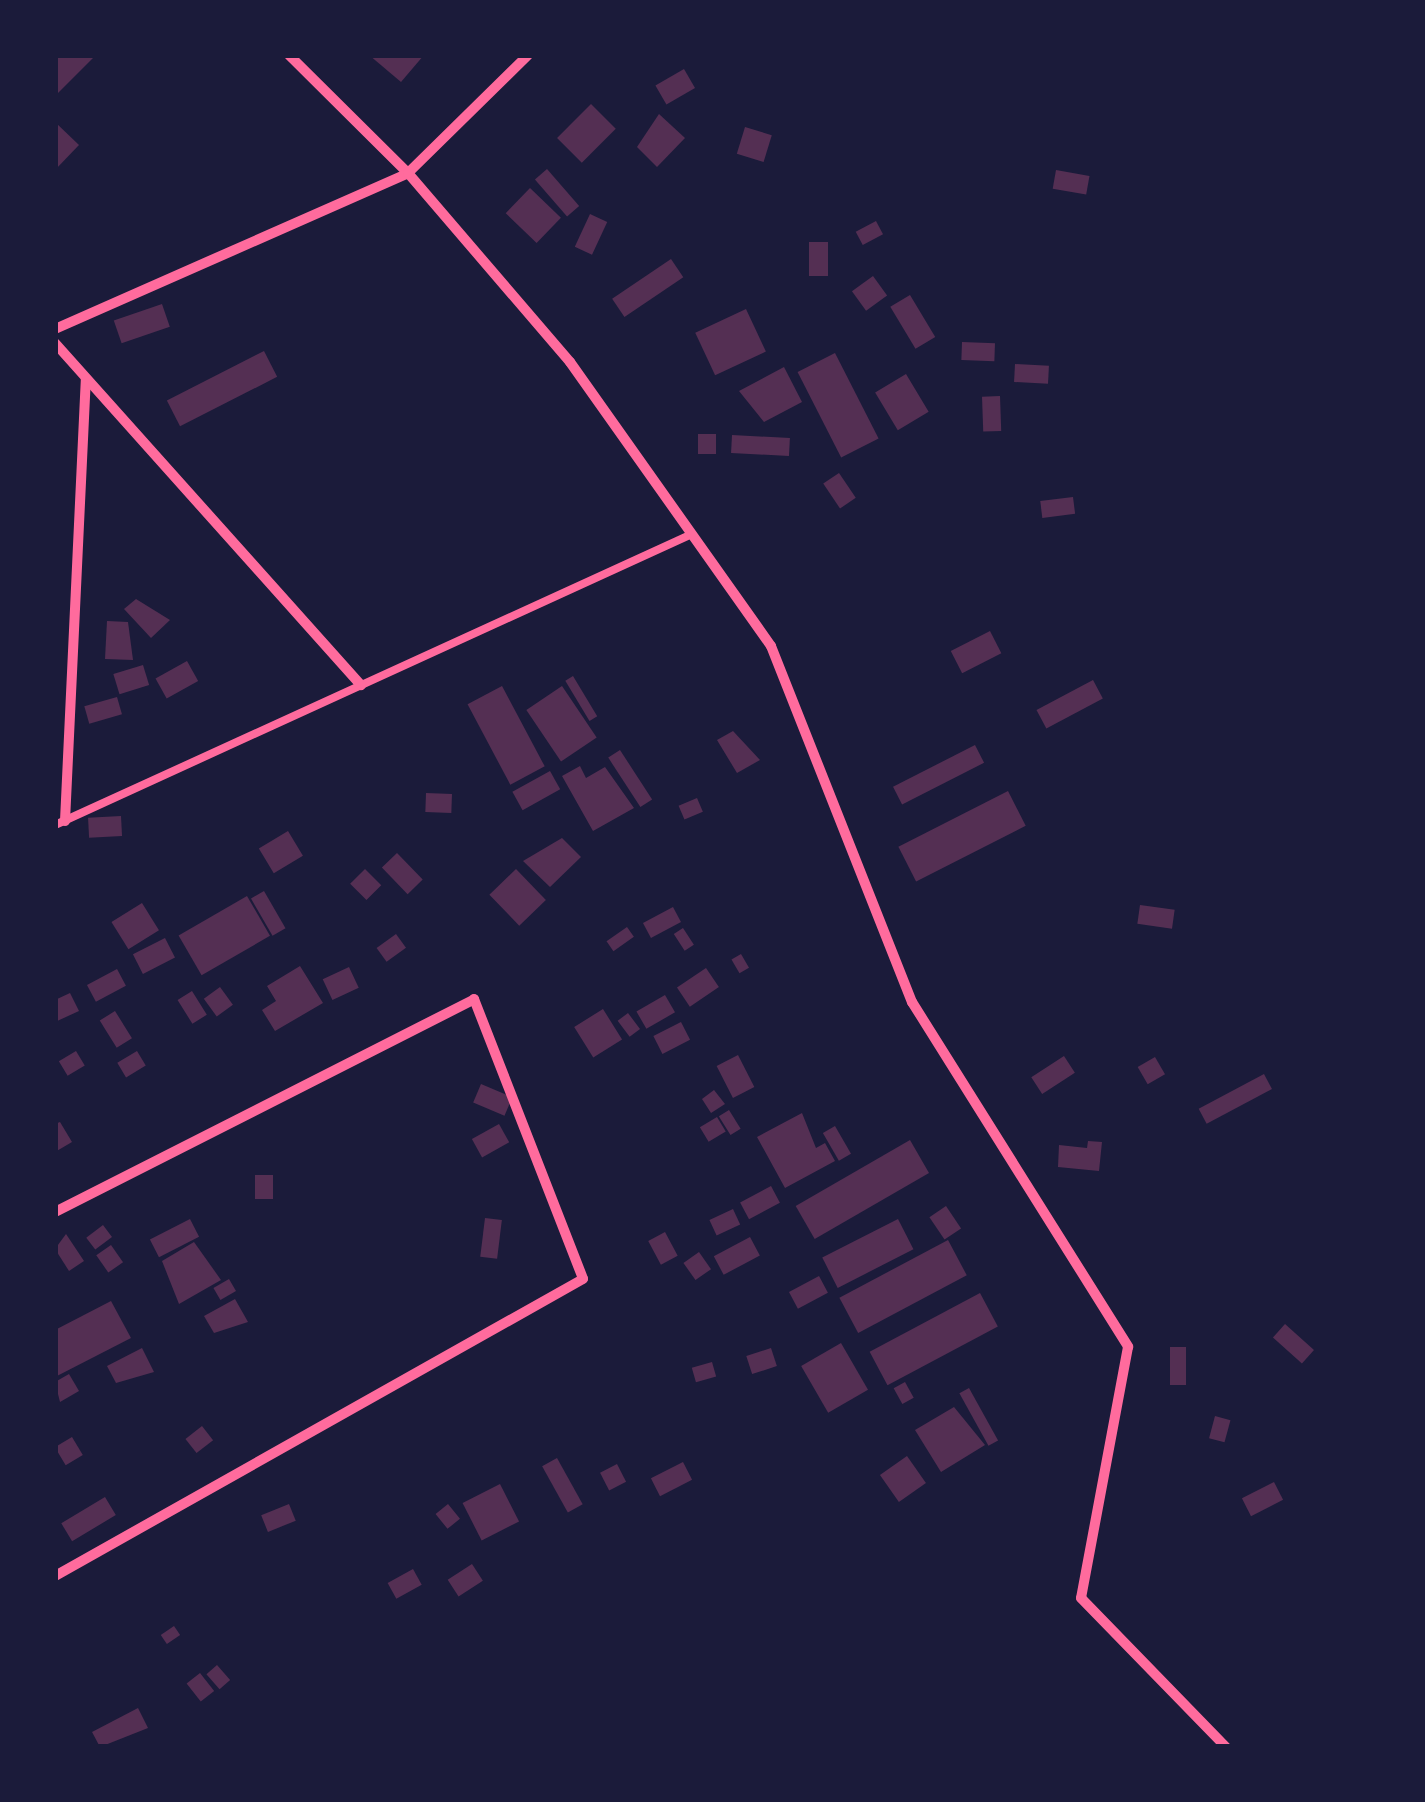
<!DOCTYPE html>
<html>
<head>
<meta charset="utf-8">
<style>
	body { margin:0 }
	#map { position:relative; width:1425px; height:1802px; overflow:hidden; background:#1b1b3a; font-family:"Golos Text",sans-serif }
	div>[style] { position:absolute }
	.building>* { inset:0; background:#542f53; transform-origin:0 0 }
	.service>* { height:8px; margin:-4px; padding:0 4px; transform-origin:4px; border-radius:4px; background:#ff6b9d }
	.minor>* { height:10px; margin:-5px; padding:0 5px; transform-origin:5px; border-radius:5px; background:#ff6b9d }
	span { translate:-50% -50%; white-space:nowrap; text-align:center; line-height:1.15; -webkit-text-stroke:8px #1b1b3a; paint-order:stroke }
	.frame { position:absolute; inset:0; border:58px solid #1b1b3a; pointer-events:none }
</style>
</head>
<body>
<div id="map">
	<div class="building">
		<i style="clip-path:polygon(55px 55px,96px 55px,55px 96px)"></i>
		<i style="clip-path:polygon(369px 55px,424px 55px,401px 82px)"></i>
		<i style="left:684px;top:69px;width:22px;height:33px;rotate:60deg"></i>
		<i style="left:591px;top:104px;width:35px;height:48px;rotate:45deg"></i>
		<i style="clip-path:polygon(659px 114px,685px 138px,657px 167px,637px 147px)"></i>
		<i style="clip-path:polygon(55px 122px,79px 145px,55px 170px)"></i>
		<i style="left:745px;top:127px;width:28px;height:28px;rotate:17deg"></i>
		<i style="left:547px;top:169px;width:49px;height:16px;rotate:49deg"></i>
		<i style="left:1056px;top:170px;width:34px;height:19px;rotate:10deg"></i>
		<i style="left:530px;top:188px;width:43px;height:35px;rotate:44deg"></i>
		<i style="left:590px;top:214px;width:19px;height:36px;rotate:25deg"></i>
		<i style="left:876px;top:221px;width:15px;height:23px;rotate:62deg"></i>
		<i style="left:809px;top:242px;width:19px;height:34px"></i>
		<i style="left:671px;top:259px;width:22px;height:71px;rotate:56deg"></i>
		<i style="left:873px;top:276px;width:24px;height:26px;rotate:54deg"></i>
		<i style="left:910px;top:295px;width:49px;height:23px;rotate:59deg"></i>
		<i style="left:162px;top:304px;width:24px;height:51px;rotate:71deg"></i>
		<i style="left:746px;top:309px;width:47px;height:56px;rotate:65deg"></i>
		<i style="left:962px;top:342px;width:33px;height:18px;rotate:2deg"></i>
		<i style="left:264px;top:351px;width:29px;height:109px;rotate:63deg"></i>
		<i style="left:835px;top:353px;width:96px;height:42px;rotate:63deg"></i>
		<i style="left:1015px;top:364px;width:34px;height:18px;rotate:3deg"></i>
		<i style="clip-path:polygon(784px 367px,802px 402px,764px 422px,739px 391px)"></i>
		<i style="left:906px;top:374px;width:44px;height:36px;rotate:59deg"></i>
		<i style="left:1000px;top:396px;width:35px;height:18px;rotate:88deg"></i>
		<i style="left:698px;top:434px;width:18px;height:20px"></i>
		<i style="left:732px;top:435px;width:58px;height:18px;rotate:3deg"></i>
		<i style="left:839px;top:473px;width:30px;height:19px;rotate:56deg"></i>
		<i style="left:1073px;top:497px;width:17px;height:33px;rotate:83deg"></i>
		<i style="clip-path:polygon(136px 599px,170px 620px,151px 638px,124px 609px)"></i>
		<i style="clip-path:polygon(107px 621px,128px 622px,133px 660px,105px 659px)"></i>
		<i style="left:990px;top:631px;width:25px;height:44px;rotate:63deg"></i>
		<i style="left:187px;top:661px;width:23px;height:36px;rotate:61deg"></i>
		<i style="left:143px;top:665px;width:21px;height:31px;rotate:73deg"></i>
		<i style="left:573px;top:676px;width:47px;height:9px;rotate:59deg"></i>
		<i style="left:1093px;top:680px;width:21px;height:64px;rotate:62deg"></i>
		<i style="left:502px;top:686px;width:91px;height:39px;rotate:62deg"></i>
		<i style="left:562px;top:686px;width:62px;height:43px;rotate:56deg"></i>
		<i style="left:117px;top:697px;width:18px;height:34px;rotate:74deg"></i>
		<i style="clip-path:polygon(733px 731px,760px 760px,737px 773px,717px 740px)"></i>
		<i style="left:975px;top:745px;width:20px;height:92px;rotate:63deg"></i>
		<i style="left:620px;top:750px;width:59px;height:14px;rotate:57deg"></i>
		<i style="clip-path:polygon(580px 766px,586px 778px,605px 767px,634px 808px,593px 831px,562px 776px)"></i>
		<i style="left:550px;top:771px;width:21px;height:43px;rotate:61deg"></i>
		<i style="left:1008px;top:791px;width:39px;height:123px;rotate:63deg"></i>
		<i style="left:426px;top:793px;width:26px;height:19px;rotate:2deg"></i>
		<i style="left:697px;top:798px;width:15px;height:20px;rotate:67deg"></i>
		<i style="left:121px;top:816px;width:20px;height:33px;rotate:87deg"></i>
		<i style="left:288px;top:831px;width:29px;height:34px;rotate:59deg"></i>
		<i style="clip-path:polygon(562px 838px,581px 857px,550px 887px,523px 861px)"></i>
		<i style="left:397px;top:853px;width:37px;height:21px;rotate:46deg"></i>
		<i style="left:365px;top:869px;width:23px;height:21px;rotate:45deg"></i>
		<i style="left:516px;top:869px;width:43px;height:37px;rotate:46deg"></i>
		<i style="left:264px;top:891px;width:43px;height:15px;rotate:60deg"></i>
		<i style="left:247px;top:896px;width:46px;height:79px;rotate:60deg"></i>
		<i style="left:142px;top:903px;width:32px;height:36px;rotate:58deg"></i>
		<i style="left:1140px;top:905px;width:35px;height:19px;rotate:8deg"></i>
		<i style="left:673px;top:907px;width:17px;height:34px;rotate:62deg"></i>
		<i style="left:627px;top:927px;width:12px;height:25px;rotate:55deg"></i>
		<i style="left:683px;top:928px;width:20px;height:11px;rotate:57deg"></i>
		<i style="left:396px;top:934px;width:17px;height:24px;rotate:54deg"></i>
		<i style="left:165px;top:938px;width:22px;height:36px;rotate:63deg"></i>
		<i style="left:741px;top:954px;width:16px;height:11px;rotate:60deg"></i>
		<i style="clip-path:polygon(300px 966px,323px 1003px,275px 1031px,262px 1010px,276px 1001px,267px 986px)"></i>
		<i style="left:349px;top:967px;width:23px;height:29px;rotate:65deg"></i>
		<i style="left:706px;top:968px;width:23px;height:35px;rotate:56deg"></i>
		<i style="left:117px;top:969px;width:19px;height:34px;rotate:62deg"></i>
		<i style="left:220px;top:987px;width:22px;height:20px;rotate:54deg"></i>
		<i style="left:192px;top:991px;width:28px;height:17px;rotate:58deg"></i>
		<i style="clip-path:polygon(70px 993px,79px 1011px,55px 1022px,55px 1000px)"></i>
		<i style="left:665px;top:995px;width:20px;height:33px;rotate:60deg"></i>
		<i style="left:603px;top:1009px;width:36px;height:34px;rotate:58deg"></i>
		<i style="left:115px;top:1011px;width:32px;height:18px;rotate:58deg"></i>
		<i style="left:628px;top:1013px;width:20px;height:13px;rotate:53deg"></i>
		<i style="left:681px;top:1022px;width:20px;height:31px;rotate:63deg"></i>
		<i style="left:76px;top:1051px;width:17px;height:20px;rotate:59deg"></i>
		<i style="left:137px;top:1051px;width:17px;height:23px;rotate:59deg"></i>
		<i style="left:738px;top:1055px;width:36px;height:24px;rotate:63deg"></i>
		<i style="left:1064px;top:1056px;width:20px;height:39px;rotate:57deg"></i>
		<i style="left:1155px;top:1057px;width:20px;height:20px;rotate:60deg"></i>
		<i style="left:1264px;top:1074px;width:17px;height:74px;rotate:62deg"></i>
		<i style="left:481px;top:1084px;width:34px;height:20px;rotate:23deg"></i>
		<i style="clip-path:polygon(714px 1090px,725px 1104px,711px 1113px,702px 1099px)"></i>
		<i style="left:729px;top:1110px;width:22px;height:12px;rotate:58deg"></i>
		<i style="clip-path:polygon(802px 1113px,816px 1148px,825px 1143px,835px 1161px,785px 1188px,757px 1137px)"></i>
		<i style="left:717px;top:1117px;width:17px;height:20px;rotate:59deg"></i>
		<i style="clip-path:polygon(60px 1122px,72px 1142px,55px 1152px,55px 1124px)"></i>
		<i style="left:499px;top:1124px;width:21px;height:31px;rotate:61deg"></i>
		<i style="left:835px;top:1126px;width:32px;height:14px;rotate:60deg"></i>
		<i style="left:910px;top:1140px;width:38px;height:132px;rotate:60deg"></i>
		<i style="clip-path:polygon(1088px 1141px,1102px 1142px,1099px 1171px,1058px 1167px,1059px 1145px,1087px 1148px)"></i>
		<i style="left:255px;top:1175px;width:18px;height:24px"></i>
		<i style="left:771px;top:1186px;width:19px;height:35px;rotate:62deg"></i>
		<i style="left:946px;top:1206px;width:27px;height:20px;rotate:56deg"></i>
		<i style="left:733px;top:1209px;width:17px;height:26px;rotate:65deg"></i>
		<i style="left:485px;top:1218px;width:17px;height:39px;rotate:7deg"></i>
		<i style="left:190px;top:1219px;width:20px;height:45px;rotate:63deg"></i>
		<i style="left:898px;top:1219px;width:34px;height:85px;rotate:63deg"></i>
		<i style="left:103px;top:1225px;width:15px;height:21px;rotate:53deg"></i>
		<i style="left:665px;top:1232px;width:27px;height:19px;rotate:62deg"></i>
		<i style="clip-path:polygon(66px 1234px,84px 1261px,69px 1271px,55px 1249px)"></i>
		<i style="left:750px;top:1237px;width:21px;height:41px;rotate:62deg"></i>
		<i style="left:948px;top:1240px;width:40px;height:123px;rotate:62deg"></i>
		<i style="clip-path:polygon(194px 1242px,221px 1280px,179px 1304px,162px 1261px)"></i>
		<i style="left:111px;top:1245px;width:21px;height:18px;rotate:55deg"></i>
		<i style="left:699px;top:1252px;width:21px;height:19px;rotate:55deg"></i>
		<i style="left:819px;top:1276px;width:19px;height:34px;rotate:62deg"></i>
		<i style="left:229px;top:1279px;width:14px;height:18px;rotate:60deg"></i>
		<i style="left:980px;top:1293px;width:38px;height:125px;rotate:62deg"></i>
		<i style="clip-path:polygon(235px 1299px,248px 1322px,214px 1333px,204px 1316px)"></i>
		<i style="clip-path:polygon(111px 1301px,131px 1338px,55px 1377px,55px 1330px)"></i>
		<i style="left:1285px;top:1324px;width:39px;height:18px;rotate:42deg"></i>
		<i style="left:841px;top:1343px;width:54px;height:46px;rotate:60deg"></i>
		<i style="left:1170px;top:1347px;width:16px;height:38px"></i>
		<i style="clip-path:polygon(142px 1348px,154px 1372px,116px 1383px,107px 1366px)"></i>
		<i style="left:771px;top:1348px;width:19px;height:26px;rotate:72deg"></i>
		<i style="left:712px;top:1362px;width:15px;height:21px;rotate:74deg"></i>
		<i style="clip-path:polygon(69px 1374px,79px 1391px,60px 1402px,55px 1382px)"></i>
		<i style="left:905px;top:1382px;width:18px;height:13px;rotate:61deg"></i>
		<i style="left:969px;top:1388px;width:60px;height:11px;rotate:61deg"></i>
		<i style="clip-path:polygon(954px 1407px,985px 1445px,941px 1472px,915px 1430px)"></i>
		<i style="left:1215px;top:1416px;width:16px;height:23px;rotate:15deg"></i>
		<i style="left:202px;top:1426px;width:18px;height:21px;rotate:52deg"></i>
		<i style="left:72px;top:1437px;width:21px;height:20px;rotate:59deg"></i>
		<i style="left:907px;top:1456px;width:33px;height:33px;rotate:55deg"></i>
		<i style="left:557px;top:1458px;width:53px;height:17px;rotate:61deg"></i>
		<i style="left:683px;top:1462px;width:20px;height:36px;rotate:63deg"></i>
		<i style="left:617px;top:1464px;width:20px;height:19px;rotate:63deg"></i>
		<i style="left:1274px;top:1482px;width:20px;height:36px;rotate:63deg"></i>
		<i style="left:500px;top:1484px;width:42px;height:42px;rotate:63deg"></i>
		<i style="left:105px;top:1497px;width:21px;height:51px;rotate:59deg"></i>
		<i style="left:289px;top:1504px;width:18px;height:30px;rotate:68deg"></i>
		<i style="left:448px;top:1504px;width:19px;height:16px;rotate:51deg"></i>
		<i style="left:472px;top:1564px;width:20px;height:29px;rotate:57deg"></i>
		<i style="left:413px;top:1569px;width:18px;height:29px;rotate:61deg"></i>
		<i style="left:174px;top:1626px;width:11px;height:16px;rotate:56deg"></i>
		<i style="left:217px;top:1665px;width:20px;height:14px;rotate:49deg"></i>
		<i style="left:200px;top:1673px;width:23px;height:17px;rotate:52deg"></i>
		<i style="clip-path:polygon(138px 1708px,148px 1728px,100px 1747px,92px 1732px)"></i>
	</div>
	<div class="service">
		<i style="left:55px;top:825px;width:700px;rotate:-24.55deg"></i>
	</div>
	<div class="minor">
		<i style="left:289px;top:55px;width:168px;rotate:44.8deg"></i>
		<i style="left:408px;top:173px;width:249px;rotate:49.4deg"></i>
		<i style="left:570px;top:362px;width:348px;rotate:54.7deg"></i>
		<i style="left:771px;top:646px;width:383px;rotate:68.4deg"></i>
		<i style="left:912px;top:1002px;width:407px;rotate:57.9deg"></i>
		<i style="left:1128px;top:1347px;width:255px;rotate:100.6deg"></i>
		<i style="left:1081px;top:1598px;width:208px;rotate:45.8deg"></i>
		<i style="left:55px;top:329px;width:386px;rotate:-23.8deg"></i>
		<i style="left:408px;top:173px;width:168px;rotate:-44.5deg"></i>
		<i style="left:55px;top:343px;width:459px;rotate:48.2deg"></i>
		<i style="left:65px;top:821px;width:443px;rotate:-87.3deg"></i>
		<i style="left:55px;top:1212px;width:470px;rotate:-26.9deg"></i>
		<i style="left:474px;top:999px;width:300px;rotate:68.7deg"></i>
		<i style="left:583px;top:1279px;width:606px;rotate:150.64deg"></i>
	</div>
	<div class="frame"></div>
</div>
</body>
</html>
